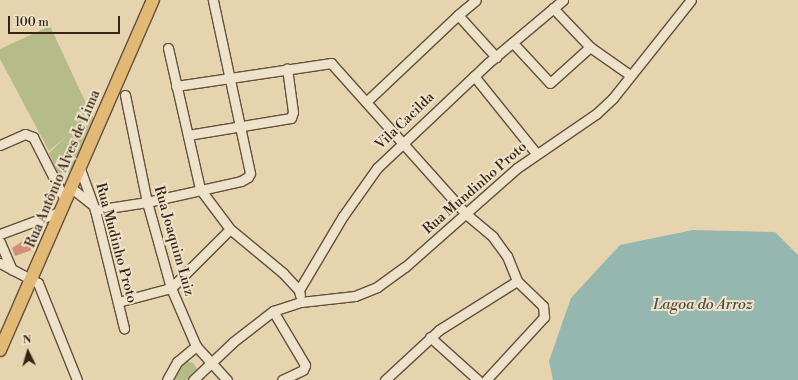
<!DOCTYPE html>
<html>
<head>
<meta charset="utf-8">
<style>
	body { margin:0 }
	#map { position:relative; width:798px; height:380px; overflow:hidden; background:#e5d4ad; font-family:"Libre Bodoni",serif }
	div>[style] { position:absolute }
	.green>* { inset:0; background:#b6bc89 }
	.water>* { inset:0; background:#96b7af }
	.building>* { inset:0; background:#d48e78 }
	.roads { filter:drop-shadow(1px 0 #63503c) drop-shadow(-1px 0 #63503c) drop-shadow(0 1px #63503c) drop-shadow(0 -1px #63503c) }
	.minor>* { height:9px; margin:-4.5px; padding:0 4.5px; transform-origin:4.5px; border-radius:4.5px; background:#eee3ca }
	.major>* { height:12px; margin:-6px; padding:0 6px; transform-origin:6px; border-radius:6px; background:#e2ba76 }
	span { translate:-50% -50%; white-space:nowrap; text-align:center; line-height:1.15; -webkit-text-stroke:4px #eee3ca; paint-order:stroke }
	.street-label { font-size:14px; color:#382417 }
	.water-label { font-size:15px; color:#50493d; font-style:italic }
	.north { position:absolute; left:8px; top:332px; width:40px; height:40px; -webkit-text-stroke:3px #eee3ca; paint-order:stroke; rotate:355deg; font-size:11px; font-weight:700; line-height:16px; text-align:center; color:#382417 }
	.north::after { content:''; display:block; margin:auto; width:14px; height:18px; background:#382417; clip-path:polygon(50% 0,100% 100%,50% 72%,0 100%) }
	.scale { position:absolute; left:8px; top:16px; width:112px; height:18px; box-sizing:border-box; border:2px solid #382417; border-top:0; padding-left:5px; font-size:12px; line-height:14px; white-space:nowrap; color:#382417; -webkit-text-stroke:3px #eee3ca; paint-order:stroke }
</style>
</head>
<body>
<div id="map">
	<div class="green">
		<i style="clip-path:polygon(50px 26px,91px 114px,84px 122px,92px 115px,94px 120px,76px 161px,68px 174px,62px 177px,59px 176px,49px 153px,67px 136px,49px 151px,0 59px,0 49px)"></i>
		<i style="clip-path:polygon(183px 360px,193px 363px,197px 369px,186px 380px,171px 380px)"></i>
	</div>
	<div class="water">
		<i style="clip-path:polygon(693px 230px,775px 232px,798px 255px,798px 380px,553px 380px,549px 361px,571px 298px,620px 245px)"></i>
	</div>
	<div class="building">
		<i style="clip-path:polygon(29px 237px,30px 239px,34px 238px,38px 245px,35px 249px,15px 256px,12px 248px)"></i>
	</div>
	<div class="roads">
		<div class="minor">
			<i style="left:553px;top:8px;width:54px;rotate:46.5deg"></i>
			<i style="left:590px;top:47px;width:49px;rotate:35deg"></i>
			<i style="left:458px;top:15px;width:23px;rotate:-40deg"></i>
			<i style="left:513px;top:43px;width:54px;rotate:47.2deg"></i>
			<i style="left:550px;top:83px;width:54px;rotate:-42deg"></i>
			<i style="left:168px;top:48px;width:145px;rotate:77.2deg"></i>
			<i style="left:200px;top:189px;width:50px;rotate:53.1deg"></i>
			<i style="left:230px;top:229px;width:69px;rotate:39.7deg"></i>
			<i style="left:283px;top:273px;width:23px;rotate:47deg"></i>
			<i style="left:299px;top:290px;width:5px;rotate:79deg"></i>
			<i style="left:474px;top:76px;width:99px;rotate:51.2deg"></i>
			<i style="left:176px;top:86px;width:157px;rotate:-8.4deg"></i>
			<i style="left:331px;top:63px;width:203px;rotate:48.2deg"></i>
			<i style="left:466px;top:214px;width:35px;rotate:40deg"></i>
			<i style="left:493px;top:237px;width:24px;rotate:54deg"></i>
			<i style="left:507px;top:256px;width:27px;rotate:68deg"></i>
			<i style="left:517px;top:281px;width:92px;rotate:147.9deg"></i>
			<i style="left:439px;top:330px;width:74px;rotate:137.2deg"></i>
			<i style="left:125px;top:95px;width:109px;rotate:78.4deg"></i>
			<i style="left:147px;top:202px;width:89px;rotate:74.4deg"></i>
			<i style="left:171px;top:288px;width:63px;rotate:66.7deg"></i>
			<i style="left:196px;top:346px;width:46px;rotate:47.6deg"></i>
			<i style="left:366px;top:102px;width:127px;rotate:-43.4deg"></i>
			<i style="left:458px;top:15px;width:57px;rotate:47.9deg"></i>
			<i style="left:188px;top:135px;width:104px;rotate:-9.4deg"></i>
			<i style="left:291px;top:118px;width:6px;rotate:-72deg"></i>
			<i style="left:293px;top:112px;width:44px;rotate:-97.8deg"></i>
			<i style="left:0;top:145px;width:27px;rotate:-24deg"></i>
			<i style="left:25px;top:134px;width:9px;rotate:21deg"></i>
			<i style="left:33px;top:137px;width:71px;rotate:63.1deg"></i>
			<i style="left:79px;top:166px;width:47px;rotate:70deg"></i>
			<i style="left:95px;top:210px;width:122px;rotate:76.2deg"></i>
			<i style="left:70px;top:187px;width:29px;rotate:38deg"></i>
			<i style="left:95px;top:210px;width:53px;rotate:-8.7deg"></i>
			<i style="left:147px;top:202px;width:96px;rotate:-12.6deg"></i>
			<i style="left:241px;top:181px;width:8px;rotate:-30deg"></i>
			<i style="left:248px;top:177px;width:4px;rotate:-63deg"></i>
			<i style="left:250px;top:173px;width:177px;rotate:-102.1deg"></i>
			<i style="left:0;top:234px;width:63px;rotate:-20.4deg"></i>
			<i style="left:0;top:242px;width:30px;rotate:67deg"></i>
			<i style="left:0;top:263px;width:43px;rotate:27.8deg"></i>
			<i style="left:38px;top:283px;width:105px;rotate:68.1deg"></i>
			<i style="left:299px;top:290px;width:86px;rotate:-59.3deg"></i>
			<i style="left:343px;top:216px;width:59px;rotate:-54.7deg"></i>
			<i style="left:377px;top:168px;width:153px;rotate:-43.4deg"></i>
			<i style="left:488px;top:63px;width:98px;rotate:-40deg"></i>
			<i style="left:118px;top:302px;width:55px;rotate:-14.8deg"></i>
			<i style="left:171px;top:288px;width:83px;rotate:-45deg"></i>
			<i style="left:273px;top:311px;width:63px;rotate:59.3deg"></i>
			<i style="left:305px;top:365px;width:5px;rotate:112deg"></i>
			<i style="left:303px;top:370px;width:23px;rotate:155deg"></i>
			<i style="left:430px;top:337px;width:64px;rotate:41.9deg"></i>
			<i style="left:167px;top:380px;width:21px;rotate:-61deg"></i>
			<i style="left:177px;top:362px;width:25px;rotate:-40deg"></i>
			<i style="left:193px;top:380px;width:55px;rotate:-43.5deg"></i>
			<i style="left:233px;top:342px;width:51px;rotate:-37.8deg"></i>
			<i style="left:273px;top:311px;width:29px;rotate:-18deg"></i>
			<i style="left:301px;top:302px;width:54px;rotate:-6.3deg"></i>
			<i style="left:355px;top:296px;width:24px;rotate:-22deg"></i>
			<i style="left:377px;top:287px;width:34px;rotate:-36deg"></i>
			<i style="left:405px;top:267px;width:149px;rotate:-41.5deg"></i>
			<i style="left:517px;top:168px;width:96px;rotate:-34.4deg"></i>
			<i style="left:596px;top:114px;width:23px;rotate:-43deg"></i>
			<i style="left:613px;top:98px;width:125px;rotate:-51.5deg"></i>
			<i style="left:486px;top:380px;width:86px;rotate:-47.4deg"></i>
			<i style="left:544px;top:317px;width:11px;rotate:-95deg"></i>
			<i style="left:543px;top:306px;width:36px;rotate:-136deg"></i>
		</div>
		<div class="major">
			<i style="left:0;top:350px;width:382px;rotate:-66.4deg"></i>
		</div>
	</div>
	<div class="street-label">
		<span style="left:405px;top:121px;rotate:-44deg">Vila Cacilda</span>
		<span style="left:63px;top:169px;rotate:-67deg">Rua Antônio Alves de Lima</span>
		<span style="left:475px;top:188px;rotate:-41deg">Rua Mundinho Proto</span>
		<span style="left:174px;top:241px;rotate:74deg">Rua Joaquim Luiz</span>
		<span style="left:116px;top:243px;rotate:75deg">Rua Mudinho Proto</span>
	</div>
	<div class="water-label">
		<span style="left:703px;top:305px">Lagoa do Arroz</span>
	</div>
	<div class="north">N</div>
	<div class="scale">100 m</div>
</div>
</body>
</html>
